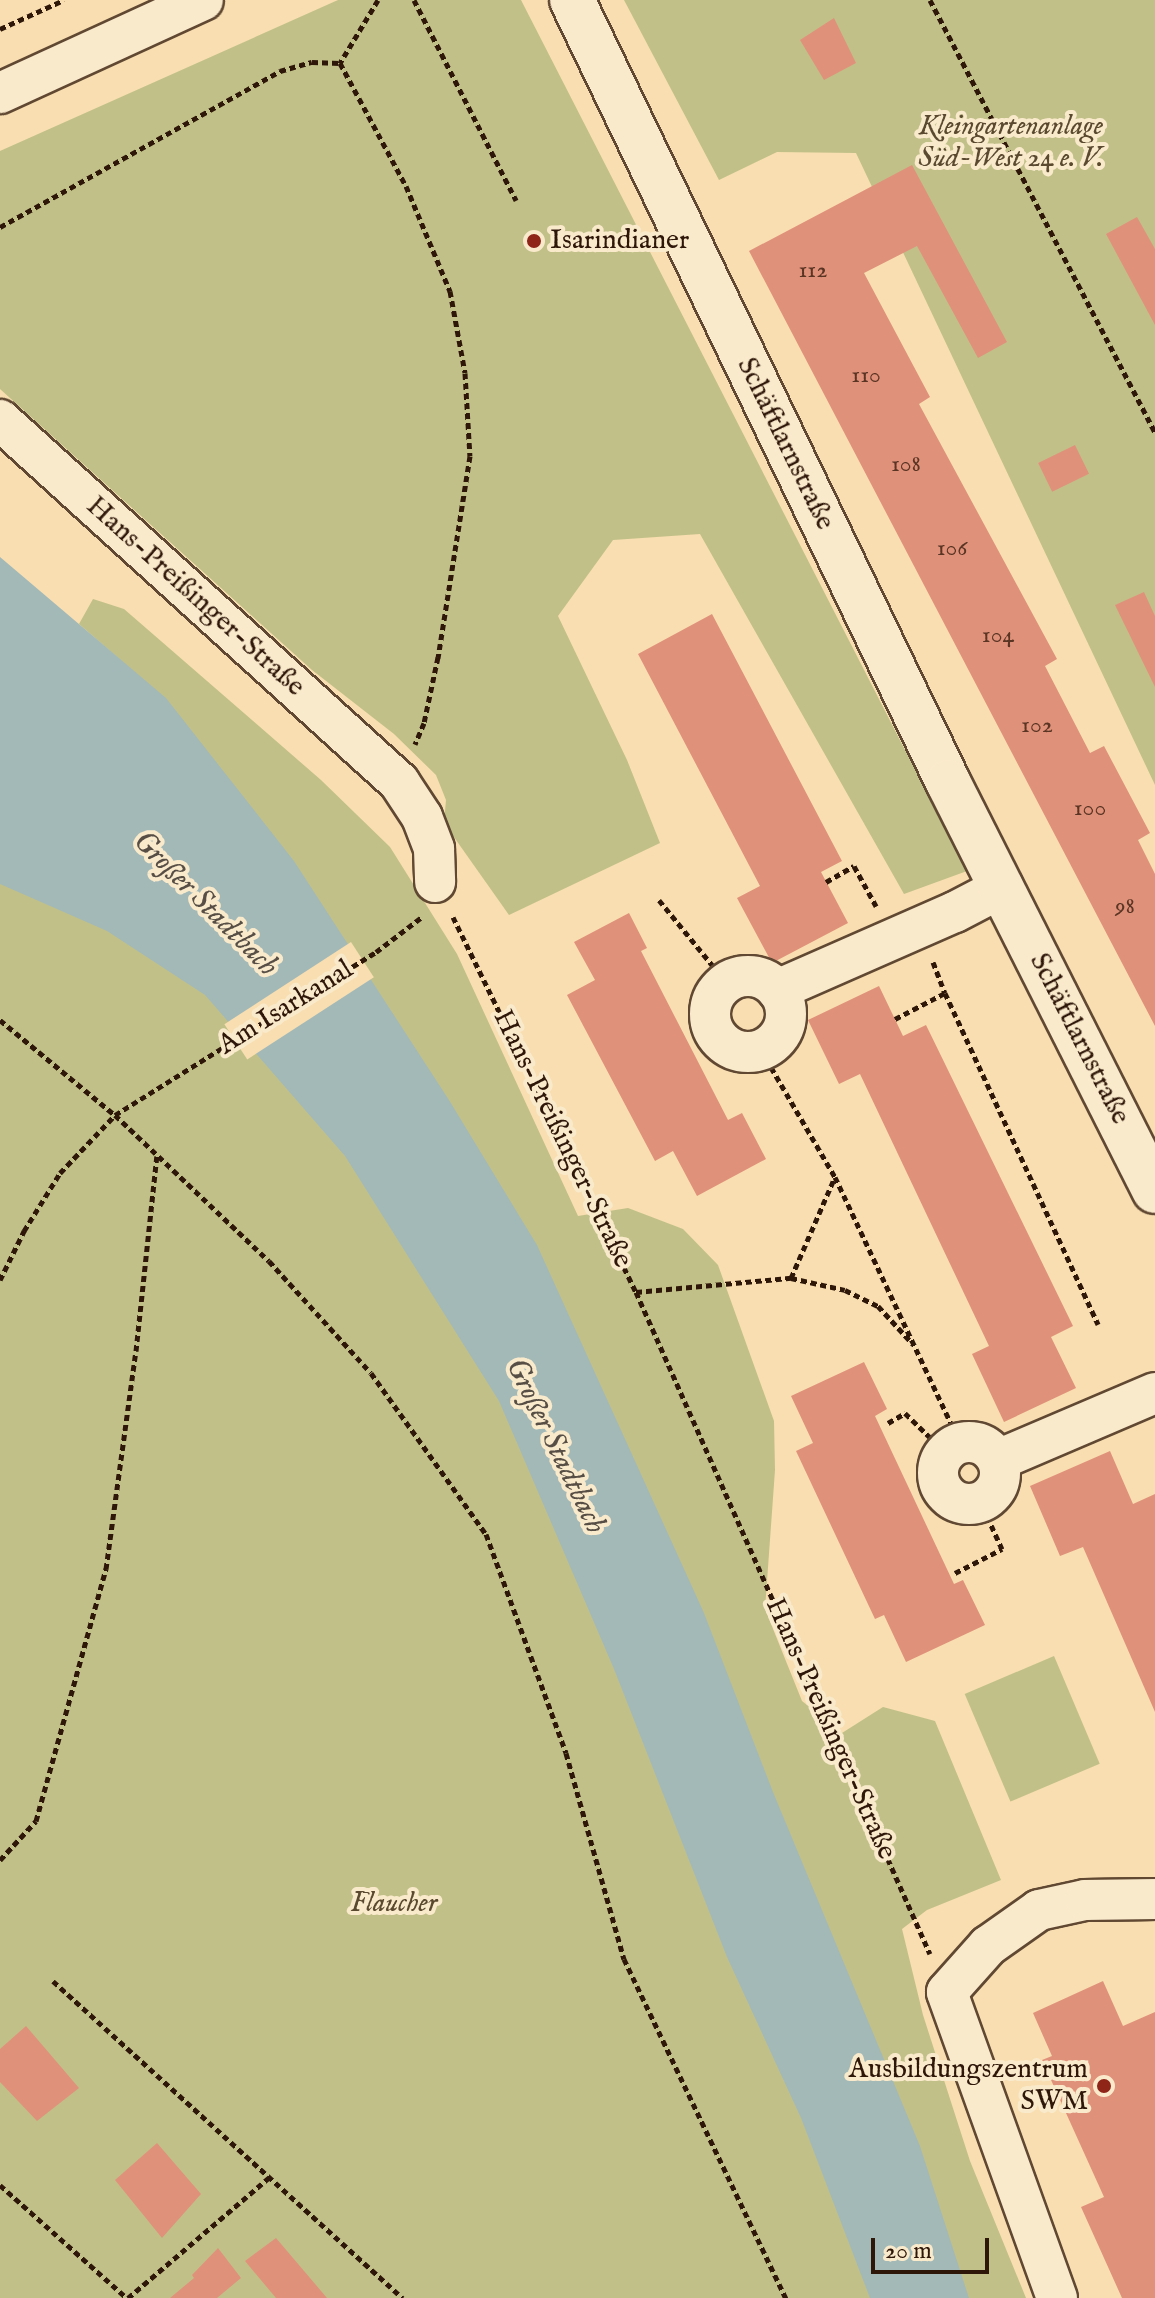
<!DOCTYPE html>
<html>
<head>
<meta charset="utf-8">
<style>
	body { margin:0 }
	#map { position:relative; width:1155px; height:2298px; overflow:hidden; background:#f8deb0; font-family:"IM FELL English",serif }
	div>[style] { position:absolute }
	.green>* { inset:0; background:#c1c088; transform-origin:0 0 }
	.water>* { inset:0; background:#a3b9b7 }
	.pier>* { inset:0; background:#f8deb0; transform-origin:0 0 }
	.building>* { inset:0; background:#e0917a; transform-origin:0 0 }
	.path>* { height:5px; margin-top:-2.5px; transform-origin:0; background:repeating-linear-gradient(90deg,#2e1608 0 6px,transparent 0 10px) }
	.roads { filter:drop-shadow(2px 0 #604832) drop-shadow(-2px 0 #604832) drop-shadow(0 2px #604832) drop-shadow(0 -2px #604832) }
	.minor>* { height:40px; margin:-20px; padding:0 20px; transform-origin:20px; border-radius:20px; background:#faeacc }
	.minor>.ring { margin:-20px; padding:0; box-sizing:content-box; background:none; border:40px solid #faeacc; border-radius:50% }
	.tertiary>* { height:44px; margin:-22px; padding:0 22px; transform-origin:22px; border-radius:22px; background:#faeacc }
	.dots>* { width:22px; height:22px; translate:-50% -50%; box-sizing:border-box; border:4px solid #faeacc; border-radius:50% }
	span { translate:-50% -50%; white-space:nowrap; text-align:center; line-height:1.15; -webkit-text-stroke:8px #faeacc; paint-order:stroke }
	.number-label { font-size:24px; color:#5a3524 }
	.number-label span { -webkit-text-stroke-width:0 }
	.park-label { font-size:28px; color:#5a492e; font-style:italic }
	.poi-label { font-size:28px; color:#2e1608 }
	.left { translate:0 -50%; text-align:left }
	.right { translate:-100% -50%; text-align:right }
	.street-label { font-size:28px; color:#2e1608 }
	.water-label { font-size:30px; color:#574f45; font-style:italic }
	.scale { position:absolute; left:871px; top:2238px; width:118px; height:36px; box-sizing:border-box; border:4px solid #2e1608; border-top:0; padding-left:10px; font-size:24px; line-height:28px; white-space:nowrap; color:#2e1608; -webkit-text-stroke:6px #faeacc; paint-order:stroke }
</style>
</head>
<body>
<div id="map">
	<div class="green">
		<i style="clip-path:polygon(338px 0,521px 0,967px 871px,904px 894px,700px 534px,613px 540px,558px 616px,627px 760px,660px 843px,509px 915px,444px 823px,446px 800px,436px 775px,394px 734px,312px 670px,0 389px,0 151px)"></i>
		<i style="clip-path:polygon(624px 0,1155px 0,1155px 785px,856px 153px,777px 152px,719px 180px)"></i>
		<i style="clip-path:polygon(93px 599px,124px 609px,321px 780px,390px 847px,457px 954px,578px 1216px,628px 1208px,683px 1229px,718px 1265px,774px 1421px,775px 1470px,765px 1609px,802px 1701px,842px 1733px,883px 1707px,935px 1721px,1001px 1880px,927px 1910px,902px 1929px,923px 2015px,970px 2161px,1026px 2298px,0 2298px,0 835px,140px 677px,79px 624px)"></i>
		<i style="left:1054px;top:1656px;width:117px;height:97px;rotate:67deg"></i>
	</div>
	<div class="water">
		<i style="clip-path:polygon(0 557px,166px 698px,294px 861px,449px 1100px,537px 1245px,704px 1613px,773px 1792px,920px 2146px,969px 2298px,870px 2298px,801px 2118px,727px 1957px,614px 1669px,499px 1401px,345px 1156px,205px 995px,107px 931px,0 884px)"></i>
	</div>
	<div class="pier">
		<i style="left:351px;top:942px;width:42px;height:151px;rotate:57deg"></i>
	</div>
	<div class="building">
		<i style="clip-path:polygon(834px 18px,856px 63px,824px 80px,800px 40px)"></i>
		<i style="clip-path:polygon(912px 165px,1007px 342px,978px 358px,917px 246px,864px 273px,930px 397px,919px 404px,1057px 659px,1045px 666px,1090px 753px,1104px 746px,1150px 833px,1138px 840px,1155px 874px,1155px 1026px,749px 251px)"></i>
		<i style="clip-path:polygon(1137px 217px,1155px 249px,1155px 325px,1106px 234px)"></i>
		<i style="left:1075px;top:445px;width:32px;height:41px;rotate:64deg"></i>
		<i style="clip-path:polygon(1144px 592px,1155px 616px,1155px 687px,1115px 605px)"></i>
		<i style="clip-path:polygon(712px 614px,842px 861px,821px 872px,848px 923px,772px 963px,737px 898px,760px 886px,638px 654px)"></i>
		<i style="clip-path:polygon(629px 913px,647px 948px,641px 951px,728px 1120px,742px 1113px,766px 1159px,697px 1196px,673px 1151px,655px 1161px,567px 995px,595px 980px,574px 942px)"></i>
		<i style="clip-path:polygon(879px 986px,903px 1036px,926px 1025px,1073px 1326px,1051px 1337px,1076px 1388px,1004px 1422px,972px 1354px,989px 1346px,860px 1074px,839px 1084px,808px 1020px)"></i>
		<i style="clip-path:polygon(864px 1362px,887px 1409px,875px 1416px,954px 1584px,963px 1580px,985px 1625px,906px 1662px,884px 1615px,875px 1619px,796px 1451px,813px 1443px,791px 1396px)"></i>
		<i style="clip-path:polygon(1110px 1451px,1133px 1504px,1155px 1494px,1155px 1712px,1083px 1547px,1060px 1556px,1030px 1486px)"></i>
		<i style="clip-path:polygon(1103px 1981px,1123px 2026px,1155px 2012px,1155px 2298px,1122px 2298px,1081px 2207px,1104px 2197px,1042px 2060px,1052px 2056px,1033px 2013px)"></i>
		<i style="clip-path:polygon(26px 2026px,79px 2088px,37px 2121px,0 2082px,0 2049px)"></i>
		<i style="clip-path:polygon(157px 2143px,201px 2194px,162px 2238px,115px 2180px)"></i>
		<i style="clip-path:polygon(276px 2238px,327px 2298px,276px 2298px,245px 2261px)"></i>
		<i style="clip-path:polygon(218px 2248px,241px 2278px,217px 2298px,170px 2298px,194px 2278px,192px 2275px)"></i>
	</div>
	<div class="path">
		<i style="left:378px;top:0;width:74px;rotate:121.1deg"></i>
		<i style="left:340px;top:63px;width:140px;rotate:61.8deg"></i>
		<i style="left:406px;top:186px;width:114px;rotate:67.3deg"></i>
		<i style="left:450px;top:291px;width:83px;rotate:79.6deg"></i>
		<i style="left:465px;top:373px;width:83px;rotate:86.6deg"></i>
		<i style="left:470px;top:456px;width:204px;rotate:99deg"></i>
		<i style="left:438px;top:657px;width:67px;rotate:102deg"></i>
		<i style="left:424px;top:723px;width:23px;rotate:113deg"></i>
		<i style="left:414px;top:0;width:225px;rotate:63deg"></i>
		<i style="left:930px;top:0;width:487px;rotate:62.5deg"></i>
		<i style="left:0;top:29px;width:70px;rotate:-24.4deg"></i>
		<i style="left:0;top:227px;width:321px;rotate:-29.1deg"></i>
		<i style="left:280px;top:71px;width:33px;rotate:-16deg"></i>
		<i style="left:312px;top:62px;width:28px;rotate:2deg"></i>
		<i style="left:826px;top:882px;width:32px;rotate:-30deg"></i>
		<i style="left:854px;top:866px;width:46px;rotate:61.2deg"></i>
		<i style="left:659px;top:900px;width:107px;rotate:50.7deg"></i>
		<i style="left:453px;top:917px;width:417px;rotate:64deg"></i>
		<i style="left:636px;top:1292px;width:724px;rotate:66.05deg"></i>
		<i style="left:933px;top:962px;width:33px;rotate:69deg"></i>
		<i style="left:895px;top:1019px;width:56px;rotate:-27.5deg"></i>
		<i style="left:945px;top:993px;width:365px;rotate:65.2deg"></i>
		<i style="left:0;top:1020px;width:149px;rotate:39.6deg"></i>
		<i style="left:115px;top:1115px;width:212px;rotate:43.5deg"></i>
		<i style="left:269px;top:1261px;width:151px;rotate:47.7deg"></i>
		<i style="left:371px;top:1373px;width:198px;rotate:54.5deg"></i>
		<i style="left:486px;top:1534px;width:233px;rotate:69.9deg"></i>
		<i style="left:566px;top:1753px;width:214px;rotate:74.3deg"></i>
		<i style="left:624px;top:1959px;width:376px;rotate:64.5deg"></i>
		<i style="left:761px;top:1050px;width:147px;rotate:59.8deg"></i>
		<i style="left:835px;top:1177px;width:294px;rotate:64.8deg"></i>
		<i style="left:791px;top:1278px;width:110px;rotate:-66.5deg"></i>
		<i style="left:0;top:1280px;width:55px;rotate:-63.9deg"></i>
		<i style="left:24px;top:1231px;width:68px;rotate:-58.2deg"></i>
		<i style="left:60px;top:1173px;width:80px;rotate:-46.5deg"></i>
		<i style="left:115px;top:1115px;width:308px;rotate:-32deg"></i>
		<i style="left:376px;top:952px;width:58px;rotate:-37.3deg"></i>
		<i style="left:636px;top:1292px;width:156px;rotate:-5.2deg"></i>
		<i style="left:791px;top:1278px;width:55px;rotate:12.5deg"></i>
		<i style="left:845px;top:1290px;width:37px;rotate:26deg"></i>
		<i style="left:878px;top:1306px;width:52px;rotate:47.4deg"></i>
		<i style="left:888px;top:1423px;width:20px;rotate:-30deg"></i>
		<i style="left:905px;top:1413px;width:57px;rotate:44.3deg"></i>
		<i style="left:955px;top:1573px;width:53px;rotate:-27.1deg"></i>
		<i style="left:1002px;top:1549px;width:51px;rotate:-114.5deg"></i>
		<i style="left:0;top:1860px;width:53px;rotate:-47.3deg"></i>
		<i style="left:36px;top:1821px;width:262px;rotate:-74.5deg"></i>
		<i style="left:106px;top:1569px;width:220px;rotate:-82.2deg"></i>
		<i style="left:136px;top:1351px;width:196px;rotate:-83.9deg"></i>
		<i style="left:53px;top:1981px;width:472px;rotate:42.2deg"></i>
		<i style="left:0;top:2185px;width:170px;rotate:41.7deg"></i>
		<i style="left:128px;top:2298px;width:188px;rotate:-40.5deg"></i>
	</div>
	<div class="roads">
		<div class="minor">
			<i style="left:0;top:93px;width:223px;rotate:-24.6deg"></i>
			<i style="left:0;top:420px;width:539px;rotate:42.22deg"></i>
			<i style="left:399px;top:782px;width:42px;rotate:56.7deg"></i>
			<i style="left:422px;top:817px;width:34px;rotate:69deg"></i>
			<i style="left:434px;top:849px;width:33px;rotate:88deg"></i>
			<i class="ring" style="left:710px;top:976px;width:36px;height:36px"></i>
			<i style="left:777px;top:990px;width:194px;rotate:-23.7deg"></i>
			<i style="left:955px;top:912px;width:54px;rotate:-27.5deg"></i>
			<i class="ring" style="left:938px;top:1442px;width:22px;height:22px"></i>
			<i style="left:998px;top:1460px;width:171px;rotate:-23.1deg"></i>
			<i style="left:1057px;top:2298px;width:325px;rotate:-109.8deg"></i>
			<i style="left:947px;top:1992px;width:62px;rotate:-48.3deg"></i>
			<i style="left:988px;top:1946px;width:62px;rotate:-35.2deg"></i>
			<i style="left:1039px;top:1910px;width:47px;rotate:-12.3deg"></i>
			<i style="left:1085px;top:1900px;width:70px;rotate:-0.8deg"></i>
		</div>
		<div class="tertiary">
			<i style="left:572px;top:0;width:868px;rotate:64.32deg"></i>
			<i style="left:948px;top:782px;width:458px;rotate:63.2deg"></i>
		</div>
	</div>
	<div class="dots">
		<i style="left:534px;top:241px;background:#8f2418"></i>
		<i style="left:1104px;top:2086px;background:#8f2418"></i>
	</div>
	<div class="number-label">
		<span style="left:813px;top:271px">112</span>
		<span style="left:866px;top:376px">110</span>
		<span style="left:906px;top:465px">108</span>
		<span style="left:952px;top:549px">106</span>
		<span style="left:998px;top:636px">104</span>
		<span style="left:1037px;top:726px">102</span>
		<span style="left:1090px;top:809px">100</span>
		<span style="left:1125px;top:907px">98</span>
	</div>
	<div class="park-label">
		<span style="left:1011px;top:143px">Kleingartenanlage<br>Süd-West 24 e. V.</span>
		<span style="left:394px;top:1904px">Flaucher</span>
	</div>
	<div class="poi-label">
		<span class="left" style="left:550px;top:241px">Isarindianer</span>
		<span class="right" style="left:1088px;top:2086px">Ausbildungszentrum<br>SWM</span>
	</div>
	<div class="street-label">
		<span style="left:785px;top:444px;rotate:64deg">Schäftlarnstraße</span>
		<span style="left:195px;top:597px;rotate:42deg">Hans-Preißinger-Straße</span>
		<span style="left:286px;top:1008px;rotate:-32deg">Am Isarkanal</span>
		<span style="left:1079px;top:1039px;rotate:63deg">Schäftlarnstraße</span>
		<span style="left:562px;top:1139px;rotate:64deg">Hans-Preißinger-Straße</span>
		<span style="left:830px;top:1729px;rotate:66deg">Hans-Preißinger-Straße</span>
	</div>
	<div class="water-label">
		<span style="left:205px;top:904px;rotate:45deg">Großer Stadtbach</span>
		<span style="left:555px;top:1446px;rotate:64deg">Großer Stadtbach</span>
	</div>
	<div class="scale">20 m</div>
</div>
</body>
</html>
